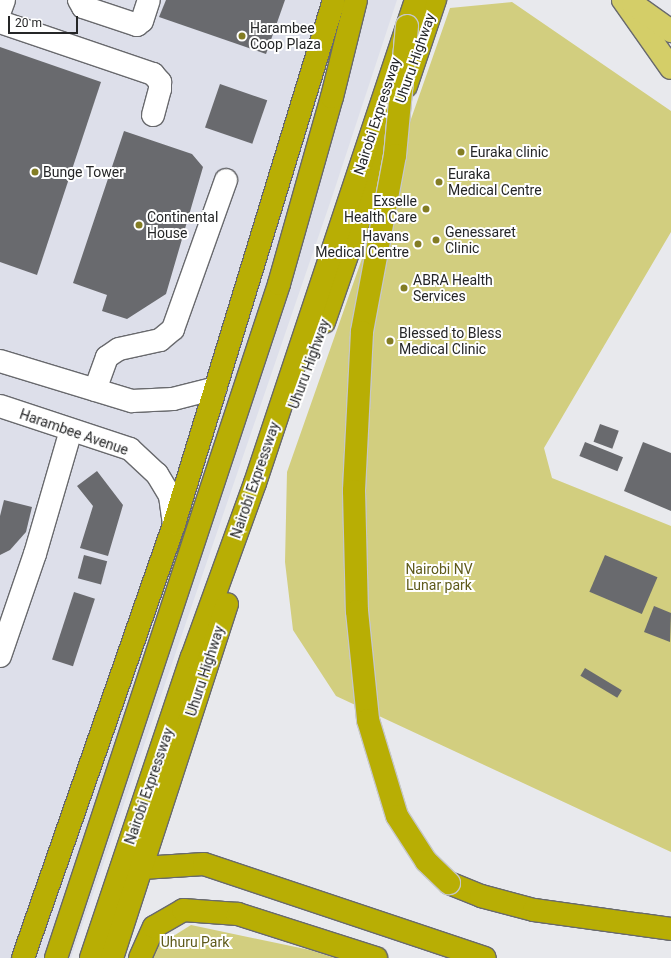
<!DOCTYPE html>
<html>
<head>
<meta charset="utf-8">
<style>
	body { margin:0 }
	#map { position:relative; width:671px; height:958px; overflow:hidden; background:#e8e9ed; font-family:Roboto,sans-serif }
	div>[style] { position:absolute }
	.built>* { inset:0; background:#dddfea }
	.green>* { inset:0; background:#d2ce7f }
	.building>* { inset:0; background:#696a6e; transform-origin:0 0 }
	.roads { filter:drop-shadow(1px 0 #68696d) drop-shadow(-1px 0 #68696d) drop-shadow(0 1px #68696d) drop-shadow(0 -1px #68696d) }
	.minor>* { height:22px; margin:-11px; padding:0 11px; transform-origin:11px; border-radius:11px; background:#fff }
	.major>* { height:22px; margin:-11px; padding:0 11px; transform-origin:11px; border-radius:11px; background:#d4ce68 }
	.highway>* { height:22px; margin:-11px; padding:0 11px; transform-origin:11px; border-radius:11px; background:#b8ae04 }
	.bridges { filter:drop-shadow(1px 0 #c6c7c7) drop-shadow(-1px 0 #c6c7c7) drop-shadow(0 1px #c6c7c7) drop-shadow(0 -1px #c6c7c7) }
	.highway-bridge>* { height:22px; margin:-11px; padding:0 11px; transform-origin:11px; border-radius:11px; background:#b8ae04 }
	.dots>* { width:11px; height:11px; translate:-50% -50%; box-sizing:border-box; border:2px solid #fff; border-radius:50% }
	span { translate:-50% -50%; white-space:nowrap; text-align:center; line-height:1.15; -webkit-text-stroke:4px #fff; paint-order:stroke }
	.poi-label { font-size:14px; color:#252627 }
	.left { translate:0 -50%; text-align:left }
	.right { translate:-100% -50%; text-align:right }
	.street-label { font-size:14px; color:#252627 }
	.park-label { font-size:14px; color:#5e5a1a }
	.scale { position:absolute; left:8px; top:16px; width:70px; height:18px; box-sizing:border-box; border:2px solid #252627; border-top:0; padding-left:5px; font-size:12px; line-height:14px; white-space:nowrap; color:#252627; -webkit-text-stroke:3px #fff; paint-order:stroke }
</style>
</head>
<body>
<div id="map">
	<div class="built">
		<i style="clip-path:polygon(0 0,397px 0,332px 197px,71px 958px,0 958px)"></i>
	</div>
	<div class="green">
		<i style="clip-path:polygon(512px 2px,671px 111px,671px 232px,544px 448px,552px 478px,671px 526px,671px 852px,336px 696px,293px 630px,285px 562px,287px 472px,450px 8px)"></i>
		<i style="clip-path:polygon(191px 925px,310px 950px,335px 958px,141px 958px,143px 955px)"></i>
	</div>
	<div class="building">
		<i style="clip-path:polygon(166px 0,285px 0,266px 54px,159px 17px)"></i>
		<i style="clip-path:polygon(0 47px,101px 82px,37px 275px,0 262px)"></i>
		<i style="left:220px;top:84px;width:50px;height:46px;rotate:19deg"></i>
		<i style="clip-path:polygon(124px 131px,192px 154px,203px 167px,166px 294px,127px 319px,102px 311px,107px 295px,73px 283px)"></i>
		<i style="left:600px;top:424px;width:20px;height:19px;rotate:20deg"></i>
		<i style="left:585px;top:442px;width:41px;height:15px;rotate:22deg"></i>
		<i style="clip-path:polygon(643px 442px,671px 453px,671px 511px,624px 491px)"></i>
		<i style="clip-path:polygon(97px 471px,123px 505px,108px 556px,80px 548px,93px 506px,77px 486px)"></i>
		<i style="clip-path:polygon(4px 500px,32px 507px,26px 532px,10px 550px,0 555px,0 516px)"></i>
		<i style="left:84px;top:555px;width:24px;height:24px;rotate:15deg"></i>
		<i style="left:605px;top:555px;width:57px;height:40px;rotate:23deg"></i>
		<i style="left:74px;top:592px;width:22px;height:71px;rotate:18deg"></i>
		<i style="clip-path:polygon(654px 606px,671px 613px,670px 642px,644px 632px)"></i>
		<i style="left:585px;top:668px;width:43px;height:9px;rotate:31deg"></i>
	</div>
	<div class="roads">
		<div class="minor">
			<i style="left:79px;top:0;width:8px;rotate:60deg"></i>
			<i style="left:83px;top:7px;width:57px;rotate:18.4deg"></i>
			<i style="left:137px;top:25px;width:6px;rotate:-39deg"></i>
			<i style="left:142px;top:21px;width:22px;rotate:-72deg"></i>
			<i style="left:0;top:11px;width:12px;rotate:-70deg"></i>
			<i style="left:0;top:22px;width:162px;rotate:18.8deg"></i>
			<i style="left:153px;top:74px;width:11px;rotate:49deg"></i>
			<i style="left:160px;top:82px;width:7px;rotate:90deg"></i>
			<i style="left:160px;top:89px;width:27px;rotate:105deg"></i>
			<i style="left:0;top:361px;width:138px;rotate:16.9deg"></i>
			<i style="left:132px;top:401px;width:41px;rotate:-2.8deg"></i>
			<i style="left:173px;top:399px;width:44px;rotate:-14.3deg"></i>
			<i style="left:95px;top:390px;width:35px;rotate:-70deg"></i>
			<i style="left:107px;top:357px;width:14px;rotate:-34deg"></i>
			<i style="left:119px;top:349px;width:42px;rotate:-12.4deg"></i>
			<i style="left:160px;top:340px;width:17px;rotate:-40deg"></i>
			<i style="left:173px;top:329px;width:158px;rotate:-70.4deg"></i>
			<i style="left:0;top:406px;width:137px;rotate:18.3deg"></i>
			<i style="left:130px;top:449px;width:37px;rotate:43deg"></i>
			<i style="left:157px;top:474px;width:26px;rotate:59deg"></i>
			<i style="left:170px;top:496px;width:28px;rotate:82deg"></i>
			<i style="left:0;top:656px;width:108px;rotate:-71.1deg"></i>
			<i style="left:35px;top:554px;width:129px;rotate:-73.8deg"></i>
		</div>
		<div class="major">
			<i style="left:623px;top:0;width:83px;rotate:54.8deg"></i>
			<i style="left:633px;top:4px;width:47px;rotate:35.4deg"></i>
		</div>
		<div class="highway">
			<i style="left:406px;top:86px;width:91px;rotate:-71.4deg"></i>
			<i style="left:324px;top:322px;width:214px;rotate:-70.9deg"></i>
			<i style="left:142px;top:868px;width:62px;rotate:-3.7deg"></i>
			<i style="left:204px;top:864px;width:296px;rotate:18.5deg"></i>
			<i style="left:449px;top:883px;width:35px;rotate:22deg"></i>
			<i style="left:481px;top:896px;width:55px;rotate:14.8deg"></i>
			<i style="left:534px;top:910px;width:138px;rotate:7.9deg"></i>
			<i style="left:23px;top:958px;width:460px;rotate:-70.8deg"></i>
			<i style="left:174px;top:524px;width:548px;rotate:-73.02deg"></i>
			<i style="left:56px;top:958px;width:710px;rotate:-71.69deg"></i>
			<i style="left:279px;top:284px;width:194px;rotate:-74.2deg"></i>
			<i style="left:332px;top:97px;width:100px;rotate:-76.1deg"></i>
			<i style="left:91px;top:958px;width:317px;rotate:-71.5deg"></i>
			<i style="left:192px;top:657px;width:185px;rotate:-70.1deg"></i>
			<i style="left:255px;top:483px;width:509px;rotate:-71.57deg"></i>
			<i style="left:112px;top:958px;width:372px;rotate:-72deg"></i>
			<i style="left:140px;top:958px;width:34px;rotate:-66deg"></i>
			<i style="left:154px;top:927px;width:34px;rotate:-30deg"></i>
			<i style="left:183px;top:910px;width:55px;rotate:4.2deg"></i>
			<i style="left:238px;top:914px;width:145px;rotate:17.7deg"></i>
		</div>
	</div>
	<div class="bridges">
		<div class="highway-bridge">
			<i style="left:407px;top:26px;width:130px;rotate:95.3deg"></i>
			<i style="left:395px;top:155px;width:180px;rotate:100.6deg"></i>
			<i style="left:362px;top:332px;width:159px;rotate:92.9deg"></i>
			<i style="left:354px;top:491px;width:120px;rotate:88.6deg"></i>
			<i style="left:357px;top:611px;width:110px;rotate:84.2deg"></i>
			<i style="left:368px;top:720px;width:100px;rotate:73.2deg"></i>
			<i style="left:397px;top:816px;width:54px;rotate:57.2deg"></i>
			<i style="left:426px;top:861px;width:32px;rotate:44deg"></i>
		</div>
	</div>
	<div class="dots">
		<i style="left:242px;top:36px;background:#837d24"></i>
		<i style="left:461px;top:152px;background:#837d24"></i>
		<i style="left:35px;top:172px;background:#837d24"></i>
		<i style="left:439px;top:182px;background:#837d24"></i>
		<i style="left:426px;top:209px;background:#837d24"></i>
		<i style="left:139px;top:225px;background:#837d24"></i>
		<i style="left:436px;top:240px;background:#837d24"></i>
		<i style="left:418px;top:244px;background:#837d24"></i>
		<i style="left:404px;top:288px;background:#837d24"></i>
		<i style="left:390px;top:341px;background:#837d24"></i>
	</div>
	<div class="poi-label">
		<span class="left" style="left:250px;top:36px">Harambee<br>Coop Plaza</span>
		<span class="left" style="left:470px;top:152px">Euraka clinic</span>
		<span class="left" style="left:43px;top:172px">Bunge Tower</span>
		<span class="left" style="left:448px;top:182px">Euraka<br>Medical Centre</span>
		<span class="right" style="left:417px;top:209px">Exselle<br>Health Care</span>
		<span class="left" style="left:147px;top:225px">Continental<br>House</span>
		<span class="left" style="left:445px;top:240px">Genessaret<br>Clinic</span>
		<span class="right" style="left:409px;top:244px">Havans<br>Medical Centre</span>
		<span class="left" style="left:413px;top:288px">ABRA Health<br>Services</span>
		<span class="left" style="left:399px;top:341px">Blessed to Bless<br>Medical Clinic</span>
	</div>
	<div class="street-label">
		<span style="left:415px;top:58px;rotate:-71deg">Uhuru Highway</span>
		<span style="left:377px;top:116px;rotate:-72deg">Nairobi Expressway</span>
		<span style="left:309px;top:364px;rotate:-70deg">Uhuru Highway</span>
		<span style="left:74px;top:432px;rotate:19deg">Harambee Avenue</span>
		<span style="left:255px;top:480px;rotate:-71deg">Nairobi Expressway</span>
		<span style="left:205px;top:671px;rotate:-72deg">Uhuru Highway</span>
		<span style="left:149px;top:786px;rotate:-71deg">Nairobi Expressway</span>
	</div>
	<div class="park-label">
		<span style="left:439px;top:577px">Nairobi NV<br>Lunar park</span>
		<span style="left:195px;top:942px">Uhuru Park</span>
	</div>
	<div class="scale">20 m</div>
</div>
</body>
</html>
